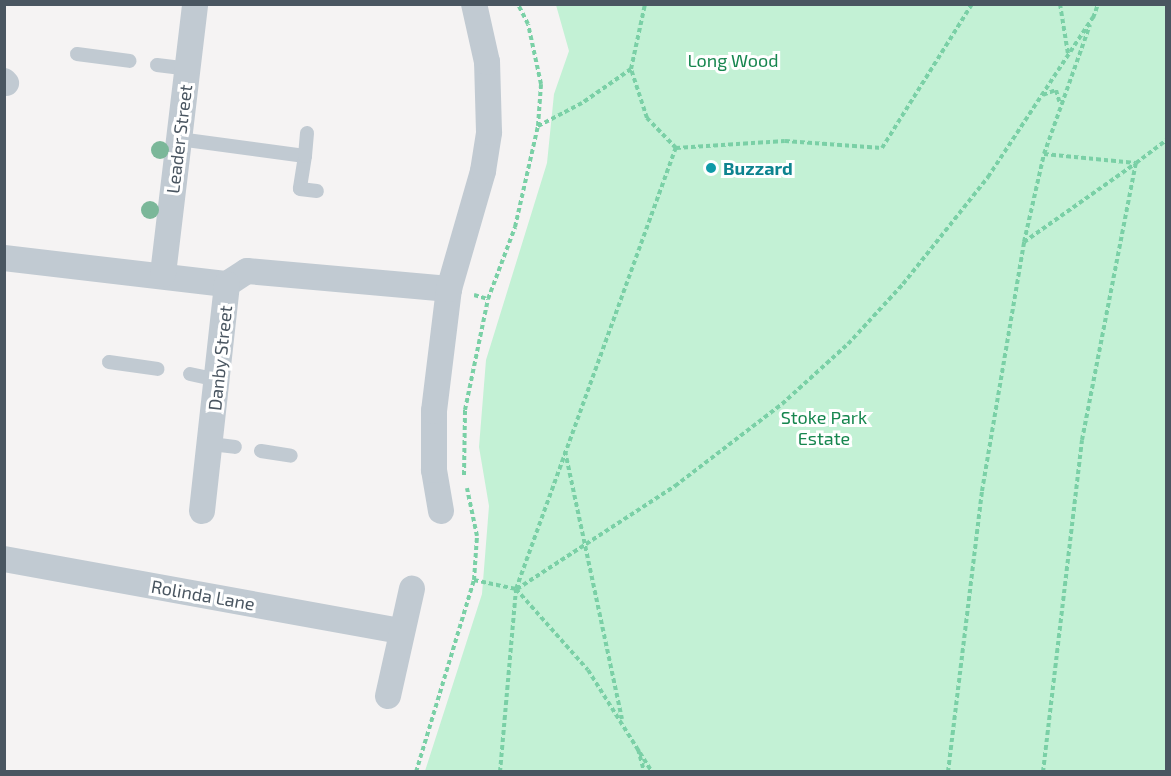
<!DOCTYPE html>
<html>
<head>
<meta charset="utf-8">
<style>
	body { margin:0 }
	#map { position:relative; width:1171px; height:776px; overflow:hidden; background:#f5f3f3; font-family:"Exo 2",sans-serif }
	div>[style] { position:absolute }
	.green>* { inset:0; background:#c3f1d5 }
	.path>* { height:4px; margin-top:-2px; transform-origin:0; background:repeating-linear-gradient(90deg,#7ad0a6 0 4.5px,transparent 0 7.5px) }
	.lane>* { height:14px; margin:-7px; padding:0 7px; transform-origin:7px; border-radius:7px; background:#c1cad2 }
	.street>* { height:26px; margin:-13px; padding:0 13px; transform-origin:13px; border-radius:13px; background:#c1cad2 }
	.trees>* { width:18px; height:18px; margin:-9px; border-radius:50%; background:#7bb799 }
	.dots>* { width:16px; height:16px; translate:-50% -50%; box-sizing:border-box; border:3px solid #fff; border-radius:50% }
	span { translate:-50% -50%; white-space:nowrap; text-align:center; line-height:1.15; -webkit-text-stroke:6px #fff; paint-order:stroke }
	.park-label { font-size:18px; color:#17864f }
	.street-label { font-size:18px; color:#4a5661 }
	.culture-label { font-size:18px; color:#0d838f; font-weight:700 }
	.left { translate:0 -50%; text-align:left }
	.frame { position:absolute; inset:0; border:6px solid #4a5661; pointer-events:none }
</style>
</head>
<body>
<div id="map">
	<div class="green">
		<i style="clip-path:polygon(556px 5px,1166px 5px,1166px 771px,425px 771px,482px 594px,489px 506px,479px 447px,486px 360px,547px 163px,554px 94px,569px 51px)"></i>
	</div>
	<div class="path">
		<i style="left:1060px;top:4px;width:51px;rotate:80.9deg"></i>
		<i style="left:1093px;top:18px;width:15px;rotate:-70deg"></i>
		<i style="left:631px;top:69px;width:66px;rotate:-77.8deg"></i>
		<i style="left:1043px;top:95px;width:14px;rotate:-21deg"></i>
		<i style="left:1056px;top:90px;width:15px;rotate:74deg"></i>
		<i style="left:676px;top:148px;width:109px;rotate:-3.7deg"></i>
		<i style="left:785px;top:141px;width:97px;rotate:4.1deg"></i>
		<i style="left:882px;top:148px;width:170px;rotate:-58deg"></i>
		<i style="left:1044px;top:154px;width:92px;rotate:5.6deg"></i>
		<i style="left:1024px;top:242px;width:137px;rotate:-35.2deg"></i>
		<i style="left:474px;top:295px;width:15px;rotate:16deg"></i>
		<i style="left:565px;top:451px;width:274px;rotate:78deg"></i>
		<i style="left:464px;top:475px;width:65px;rotate:-89.1deg"></i>
		<i style="left:465px;top:410px;width:113px;rotate:-78.3deg"></i>
		<i style="left:488px;top:299px;width:77px;rotate:-69.4deg"></i>
		<i style="left:515px;top:227px;width:104px;rotate:-77.2deg"></i>
		<i style="left:538px;top:126px;width:42px;rotate:-85.9deg"></i>
		<i style="left:541px;top:84px;width:61px;rotate:-102.2deg"></i>
		<i style="left:528px;top:24px;width:22px;rotate:-117deg"></i>
		<i style="left:474px;top:580px;width:43px;rotate:12.1deg"></i>
		<i style="left:516px;top:589px;width:108px;rotate:48.4deg"></i>
		<i style="left:588px;top:670px;width:120px;rotate:57.9deg"></i>
		<i style="left:517px;top:589px;width:189px;rotate:-33.1deg"></i>
		<i style="left:675px;top:486px;width:135px;rotate:-37.5deg"></i>
		<i style="left:782px;top:404px;width:89px;rotate:-42.3deg"></i>
		<i style="left:848px;top:344px;width:81px;rotate:-47.5deg"></i>
		<i style="left:903px;top:284px;width:137px;rotate:-51.5deg"></i>
		<i style="left:988px;top:177px;width:191px;rotate:-56.7deg"></i>
		<i style="left:638px;top:749px;width:24px;rotate:75deg"></i>
		<i style="left:416px;top:772px;width:201px;rotate:-73.2deg"></i>
		<i style="left:474px;top:580px;width:44px;rotate:-86.1deg"></i>
		<i style="left:477px;top:536px;width:49px;rotate:-101.8deg"></i>
		<i style="left:500px;top:772px;width:184px;rotate:-85deg"></i>
		<i style="left:516px;top:589px;width:469px;rotate:-70.1deg"></i>
		<i style="left:676px;top:148px;width:42px;rotate:-134deg"></i>
		<i style="left:647px;top:118px;width:52px;rotate:-108.1deg"></i>
		<i style="left:631px;top:69px;width:60px;rotate:145.2deg"></i>
		<i style="left:582px;top:103px;width:50px;rotate:152.4deg"></i>
		<i style="left:948px;top:772px;width:283px;rotate:-83.1deg"></i>
		<i style="left:982px;top:491px;width:253px;rotate:-80.4deg"></i>
		<i style="left:1024px;top:242px;width:90px;rotate:-77.2deg"></i>
		<i style="left:1044px;top:154px;width:137px;rotate:-70.4deg"></i>
		<i style="left:1043px;top:772px;width:334px;rotate:-83.3deg"></i>
		<i style="left:1082px;top:440px;width:282px;rotate:-79deg"></i>
		<i style="left:1136px;top:163px;width:38px;rotate:-37deg"></i>
	</div>
	<div class="lane">
		<i style="left:77px;top:54px;width:53px;rotate:7.5deg"></i>
		<i style="left:157px;top:65px;width:31px;rotate:7deg"></i>
		<i style="left:179px;top:139px;width:127px;rotate:7.7deg"></i>
		<i style="left:305px;top:156px;width:33px;rotate:99deg"></i>
		<i style="left:300px;top:189px;width:17px;rotate:7deg"></i>
		<i style="left:305px;top:156px;width:23px;rotate:-85deg"></i>
		<i style="left:109px;top:362px;width:49px;rotate:8.1deg"></i>
		<i style="left:190px;top:374px;width:29px;rotate:12deg"></i>
		<i style="left:211px;top:444px;width:24px;rotate:7deg"></i>
		<i style="left:261px;top:451px;width:30px;rotate:9deg"></i>
	</div>
	<div class="street">
		<i style="left:4px;top:81px;width:3px;rotate:45deg"></i>
		<i style="left:4px;top:258px;width:225px;rotate:6.7deg"></i>
		<i style="left:163px;top:274px;width:272px;rotate:-83.2deg"></i>
		<i style="left:227px;top:284px;width:24px;rotate:-33deg"></i>
		<i style="left:247px;top:271px;width:203px;rotate:5.1deg"></i>
		<i style="left:202px;top:511px;width:228px;rotate:-83.7deg"></i>
		<i style="left:441px;top:511px;width:42px;rotate:-99.7deg"></i>
		<i style="left:434px;top:470px;width:59px;rotate:-90deg"></i>
		<i style="left:434px;top:411px;width:123px;rotate:-83deg"></i>
		<i style="left:449px;top:289px;width:123px;rotate:-73.9deg"></i>
		<i style="left:483px;top:171px;width:39px;rotate:-81deg"></i>
		<i style="left:489px;top:132px;width:70px;rotate:-91.6deg"></i>
		<i style="left:487px;top:62px;width:59px;rotate:-102.6deg"></i>
		<i style="left:4px;top:559px;width:404px;rotate:10.3deg"></i>
		<i style="left:388px;top:696px;width:110px;rotate:-77.4deg"></i>
	</div>
	<div class="trees">
		<i style="left:160px;top:150px"></i>
		<i style="left:150px;top:210px"></i>
	</div>
	<div class="dots">
		<i style="left:711px;top:168px;background:#0f9aa8"></i>
	</div>
	<div class="park-label">
		<span style="left:733px;top:60px">Long Wood</span>
		<span style="left:824px;top:428px">Stoke Park<br>Estate</span>
	</div>
	<div class="street-label">
		<span style="left:179px;top:139px;rotate:-83deg">Leader Street</span>
		<span style="left:220px;top:358px;rotate:-84deg">Danby Street</span>
		<span style="left:203px;top:595px;rotate:10deg">Rolinda Lane</span>
	</div>
	<div class="culture-label">
		<span class="left" style="left:723px;top:168px">Buzzard</span>
	</div>
	<div class="frame"></div>
</div>
</body>
</html>
